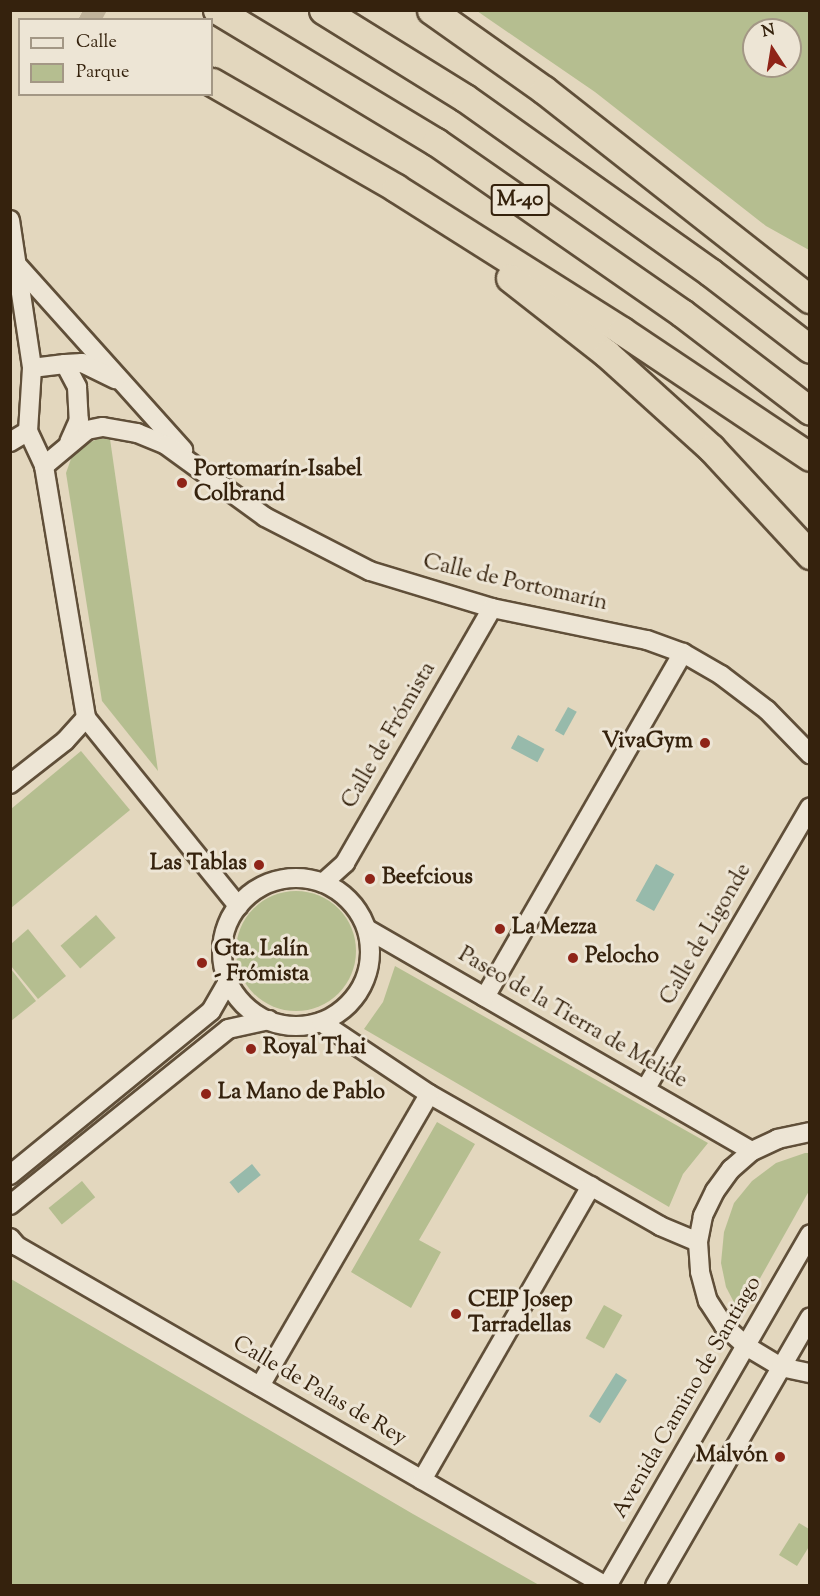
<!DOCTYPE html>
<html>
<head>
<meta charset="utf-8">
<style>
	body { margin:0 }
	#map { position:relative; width:820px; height:1596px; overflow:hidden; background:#e3d7be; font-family:"Sorts Mill Goudy",serif }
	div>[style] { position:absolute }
	.green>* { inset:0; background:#b5be90; transform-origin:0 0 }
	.round { border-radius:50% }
	.water>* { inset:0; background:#97baab; transform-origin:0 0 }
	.highway-tunnel>* { height:27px; margin-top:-13.5px; transform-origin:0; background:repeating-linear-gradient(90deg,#c0b39b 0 27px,transparent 0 41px) }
	.roads { filter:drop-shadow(2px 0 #604f39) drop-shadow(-2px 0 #604f39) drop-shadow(0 2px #604f39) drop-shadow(0 -2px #604f39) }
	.minor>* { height:18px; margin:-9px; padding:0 9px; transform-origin:9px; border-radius:9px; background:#ede5d5 }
	.minor>.ring { margin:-9px; padding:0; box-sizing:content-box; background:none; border:18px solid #ede5d5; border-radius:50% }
	.highway>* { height:27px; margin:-13.5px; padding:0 13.5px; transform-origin:13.5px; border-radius:13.5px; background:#e3d7be }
	.dots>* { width:16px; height:16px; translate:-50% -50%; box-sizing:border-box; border:3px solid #ede5d5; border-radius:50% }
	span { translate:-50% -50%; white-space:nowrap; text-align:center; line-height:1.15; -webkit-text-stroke:6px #ede5d5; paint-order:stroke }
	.shield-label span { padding:2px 4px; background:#ede5d5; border:2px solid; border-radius:4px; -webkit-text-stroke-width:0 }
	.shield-label { font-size:21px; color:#35220d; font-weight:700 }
	.poi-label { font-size:22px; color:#35220d; font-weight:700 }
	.left { translate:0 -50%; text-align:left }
	.right { translate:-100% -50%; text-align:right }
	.street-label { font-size:22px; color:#35220d }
	.frame { position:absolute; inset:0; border:12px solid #35220d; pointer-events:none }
	.legend { position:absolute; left:18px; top:18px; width:195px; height:78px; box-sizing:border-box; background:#ede5d5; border:2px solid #a39785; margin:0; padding:8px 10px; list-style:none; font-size:18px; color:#35220d }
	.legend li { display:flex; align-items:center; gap:12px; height:30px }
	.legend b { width:30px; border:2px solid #a39785 }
	.north { position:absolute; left:742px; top:18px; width:60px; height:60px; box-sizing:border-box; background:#ede5d5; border:2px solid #a39785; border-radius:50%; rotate:348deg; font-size:16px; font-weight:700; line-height:24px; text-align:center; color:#35220d }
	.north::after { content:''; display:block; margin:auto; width:21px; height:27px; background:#8f2418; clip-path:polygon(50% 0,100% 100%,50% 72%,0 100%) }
</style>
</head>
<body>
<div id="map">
	<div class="green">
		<i style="clip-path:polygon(evenodd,806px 10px,810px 12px,809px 250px,766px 226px,595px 92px,477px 11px,806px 10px,754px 30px,790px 30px,790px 66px,754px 66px,754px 30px)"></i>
		<i style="clip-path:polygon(98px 439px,110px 439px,158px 771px,102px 701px,66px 473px,72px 456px,83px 445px)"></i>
		<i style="clip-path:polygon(81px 751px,130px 810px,11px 908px,11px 809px)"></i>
		<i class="round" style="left:236px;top:891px;width:120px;height:120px"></i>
		<i style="left:96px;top:915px;width:30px;height:47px;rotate:49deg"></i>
		<i style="clip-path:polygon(28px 929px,66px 976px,38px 999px,11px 966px,11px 944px)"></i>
		<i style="clip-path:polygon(395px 966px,708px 1143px,683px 1174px,669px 1207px,364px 1029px,383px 1002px)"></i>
		<i style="clip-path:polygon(11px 969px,36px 1001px,11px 1021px,10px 1021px)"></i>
		<i style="clip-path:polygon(437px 1122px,475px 1144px,419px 1240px,441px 1252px,411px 1308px,351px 1272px)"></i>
		<i style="clip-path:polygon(805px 1153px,809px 1153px,809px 1191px,740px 1314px,726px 1287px,721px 1263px,724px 1232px,734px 1203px,752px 1181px,776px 1163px)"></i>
		<i style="left:82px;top:1181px;width:21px;height:43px;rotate:51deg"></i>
		<i style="clip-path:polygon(11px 1279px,413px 1514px,539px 1585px,11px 1585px)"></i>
		<i style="left:604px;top:1305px;width:21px;height:38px;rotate:29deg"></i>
		<i style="clip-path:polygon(799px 1523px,809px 1529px,810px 1545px,797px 1566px,779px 1555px)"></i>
	</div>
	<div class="water">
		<i style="left:568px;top:707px;width:10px;height:27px;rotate:29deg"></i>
		<i style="left:518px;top:735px;width:30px;height:15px;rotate:28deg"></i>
		<i style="left:656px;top:864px;width:21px;height:42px;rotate:29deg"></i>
		<i style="left:252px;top:1164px;width:14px;height:29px;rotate:51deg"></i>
		<i style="left:616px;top:1373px;width:13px;height:51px;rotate:32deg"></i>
	</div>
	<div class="highway-tunnel">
		<i style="left:83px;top:10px;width:21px;rotate:29deg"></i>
	</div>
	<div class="roads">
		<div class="minor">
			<i style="left:10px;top:220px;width:150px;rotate:81.5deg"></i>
			<i style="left:32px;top:368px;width:63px;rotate:93.6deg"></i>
			<i style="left:28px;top:431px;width:38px;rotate:65deg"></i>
			<i style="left:44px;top:466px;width:255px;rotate:80.5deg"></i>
			<i style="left:19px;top:267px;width:246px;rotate:48.1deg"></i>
			<i style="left:65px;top:364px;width:17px;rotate:-3deg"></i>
			<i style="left:82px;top:363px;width:37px;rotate:26deg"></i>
			<i style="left:32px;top:368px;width:33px;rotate:-7deg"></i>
			<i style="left:65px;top:364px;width:26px;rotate:62deg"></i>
			<i style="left:77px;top:387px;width:33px;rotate:87deg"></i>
			<i style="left:79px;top:420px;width:24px;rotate:114deg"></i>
			<i style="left:10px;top:442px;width:21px;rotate:-31deg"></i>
			<i style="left:44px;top:466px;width:56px;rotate:-39.9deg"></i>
			<i style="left:87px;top:430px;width:16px;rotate:-11deg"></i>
			<i style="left:103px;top:427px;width:35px;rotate:10deg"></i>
			<i style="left:137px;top:433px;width:31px;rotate:22deg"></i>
			<i style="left:166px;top:445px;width:122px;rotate:36deg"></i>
			<i style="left:265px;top:517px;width:118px;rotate:27.2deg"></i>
			<i style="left:370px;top:571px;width:127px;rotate:16.9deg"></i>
			<i style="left:492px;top:608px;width:158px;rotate:11.7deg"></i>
			<i style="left:647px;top:640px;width:38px;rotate:20deg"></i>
			<i style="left:683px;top:653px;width:44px;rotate:30.1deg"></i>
			<i style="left:721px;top:675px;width:58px;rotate:37.3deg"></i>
			<i style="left:767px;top:710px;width:62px;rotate:45.7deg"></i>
			<i style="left:86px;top:718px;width:242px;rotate:51deg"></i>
			<i style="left:10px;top:784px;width:70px;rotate:-38deg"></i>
			<i style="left:65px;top:741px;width:31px;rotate:-48deg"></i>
			<i class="ring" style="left:222px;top:878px;width:130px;height:130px"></i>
			<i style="left:323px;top:883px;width:30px;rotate:-42deg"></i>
			<i style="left:345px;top:863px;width:294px;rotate:-60deg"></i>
			<i style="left:367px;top:929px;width:444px;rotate:30deg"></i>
			<i style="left:485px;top:997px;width:397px;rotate:-60.1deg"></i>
			<i style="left:321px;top:1022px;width:130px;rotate:33.7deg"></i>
			<i style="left:429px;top:1094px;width:266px;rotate:29.7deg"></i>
			<i style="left:660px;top:1226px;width:41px;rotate:22.8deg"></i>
			<i style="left:646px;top:1088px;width:325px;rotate:-59.7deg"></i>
			<i style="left:810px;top:1132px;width:33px;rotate:168deg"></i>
			<i style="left:778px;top:1139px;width:29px;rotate:155deg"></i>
			<i style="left:752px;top:1151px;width:28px;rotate:139deg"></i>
			<i style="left:731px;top:1169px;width:27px;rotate:126deg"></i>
			<i style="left:715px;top:1191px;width:28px;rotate:116deg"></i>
			<i style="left:703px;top:1216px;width:26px;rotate:101deg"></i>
			<i style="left:698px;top:1242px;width:30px;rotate:86deg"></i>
			<i style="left:700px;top:1272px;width:30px;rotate:75deg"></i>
			<i style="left:708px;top:1301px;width:30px;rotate:57deg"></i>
			<i style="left:724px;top:1326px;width:30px;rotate:42deg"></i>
			<i style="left:746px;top:1346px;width:41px;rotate:31deg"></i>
			<i style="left:781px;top:1367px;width:30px;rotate:12deg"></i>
			<i style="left:10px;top:1175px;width:259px;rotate:-39.2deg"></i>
			<i style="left:211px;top:1011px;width:34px;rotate:-60deg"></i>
			<i style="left:10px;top:1205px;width:280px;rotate:-38.9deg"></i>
			<i style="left:228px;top:1029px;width:42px;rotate:-12.4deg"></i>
			<i style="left:10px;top:1238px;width:11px;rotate:49deg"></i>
			<i style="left:17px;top:1246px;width:680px;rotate:30deg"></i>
			<i style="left:260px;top:1386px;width:337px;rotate:-59.9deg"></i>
			<i style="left:422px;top:1480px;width:339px;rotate:-60.1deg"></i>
			<i style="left:607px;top:1586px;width:406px;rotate:-60deg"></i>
			<i style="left:655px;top:1586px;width:310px;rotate:-60deg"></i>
		</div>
		<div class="highway">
			<i style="left:217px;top:10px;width:256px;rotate:31.1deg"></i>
			<i style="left:436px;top:142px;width:300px;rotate:34.8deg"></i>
			<i style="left:682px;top:313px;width:161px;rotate:37.4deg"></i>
			<i style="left:323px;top:10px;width:167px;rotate:31.8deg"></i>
			<i style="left:465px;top:98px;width:301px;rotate:35.4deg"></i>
			<i style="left:710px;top:272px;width:126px;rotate:37.6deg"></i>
			<i style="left:431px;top:10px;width:138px;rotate:35.3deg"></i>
			<i style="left:544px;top:90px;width:338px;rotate:38.2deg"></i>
			<i style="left:212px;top:82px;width:212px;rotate:29.9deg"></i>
			<i style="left:396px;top:188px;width:267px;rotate:32.3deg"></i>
			<i style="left:622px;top:331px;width:226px;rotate:33.8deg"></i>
			<i style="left:510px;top:278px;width:123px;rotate:38.1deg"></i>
			<i style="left:607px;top:354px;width:140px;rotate:42.1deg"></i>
			<i style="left:711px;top:448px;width:146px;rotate:47.2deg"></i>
		</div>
	</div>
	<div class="dots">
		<i style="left:182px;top:483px;background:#8f2418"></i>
		<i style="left:705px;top:743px;background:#8f2418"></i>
		<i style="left:259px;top:865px;background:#8f2418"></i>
		<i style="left:370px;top:879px;background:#8f2418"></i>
		<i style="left:500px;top:929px;background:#8f2418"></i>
		<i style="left:573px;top:958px;background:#8f2418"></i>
		<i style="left:202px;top:963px;background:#8f2418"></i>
		<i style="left:251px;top:1049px;background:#8f2418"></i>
		<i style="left:206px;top:1094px;background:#8f2418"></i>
		<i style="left:456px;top:1314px;background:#8f2418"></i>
		<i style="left:780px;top:1457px;background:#8f2418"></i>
	</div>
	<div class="shield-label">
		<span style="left:520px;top:200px">M-40</span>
	</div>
	<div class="poi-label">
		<span class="left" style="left:194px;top:483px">Portomarín-Isabel<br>Colbrand</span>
		<span class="right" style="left:693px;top:743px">VivaGym</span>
		<span class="right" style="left:247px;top:865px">Las Tablas</span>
		<span class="left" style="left:382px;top:879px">Beefcious</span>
		<span class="left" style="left:512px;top:929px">La Mezza</span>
		<span class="left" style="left:214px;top:963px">Gta. Lalín<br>- Frómista</span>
		<span class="left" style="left:585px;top:958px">Pelocho</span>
		<span class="left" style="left:263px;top:1049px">Royal Thai</span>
		<span class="left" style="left:218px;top:1094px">La Mano de Pablo</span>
		<span class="left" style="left:468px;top:1314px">CEIP Josep<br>Tarradellas</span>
		<span class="right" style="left:768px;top:1457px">Malvón</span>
	</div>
	<div class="street-label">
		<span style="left:515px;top:584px;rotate:13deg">Calle de Portomarín</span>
		<span style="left:390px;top:736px;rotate:-60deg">Calle de Frómista</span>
		<span style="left:707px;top:935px;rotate:-60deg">Calle de Ligonde</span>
		<span style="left:572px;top:1019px;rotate:30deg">Paseo de la Tierra de Melide</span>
		<span style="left:319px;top:1392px;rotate:30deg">Calle de Palas de Rey</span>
		<span style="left:688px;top:1398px;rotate:-60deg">Avenida Camino de Santiago</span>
	</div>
	<div class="frame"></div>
	<ul class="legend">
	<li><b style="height:8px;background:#ede5d5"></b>Calle</li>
	<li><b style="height:16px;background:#b5be90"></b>Parque</li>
	</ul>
	<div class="north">N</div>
</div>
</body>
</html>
